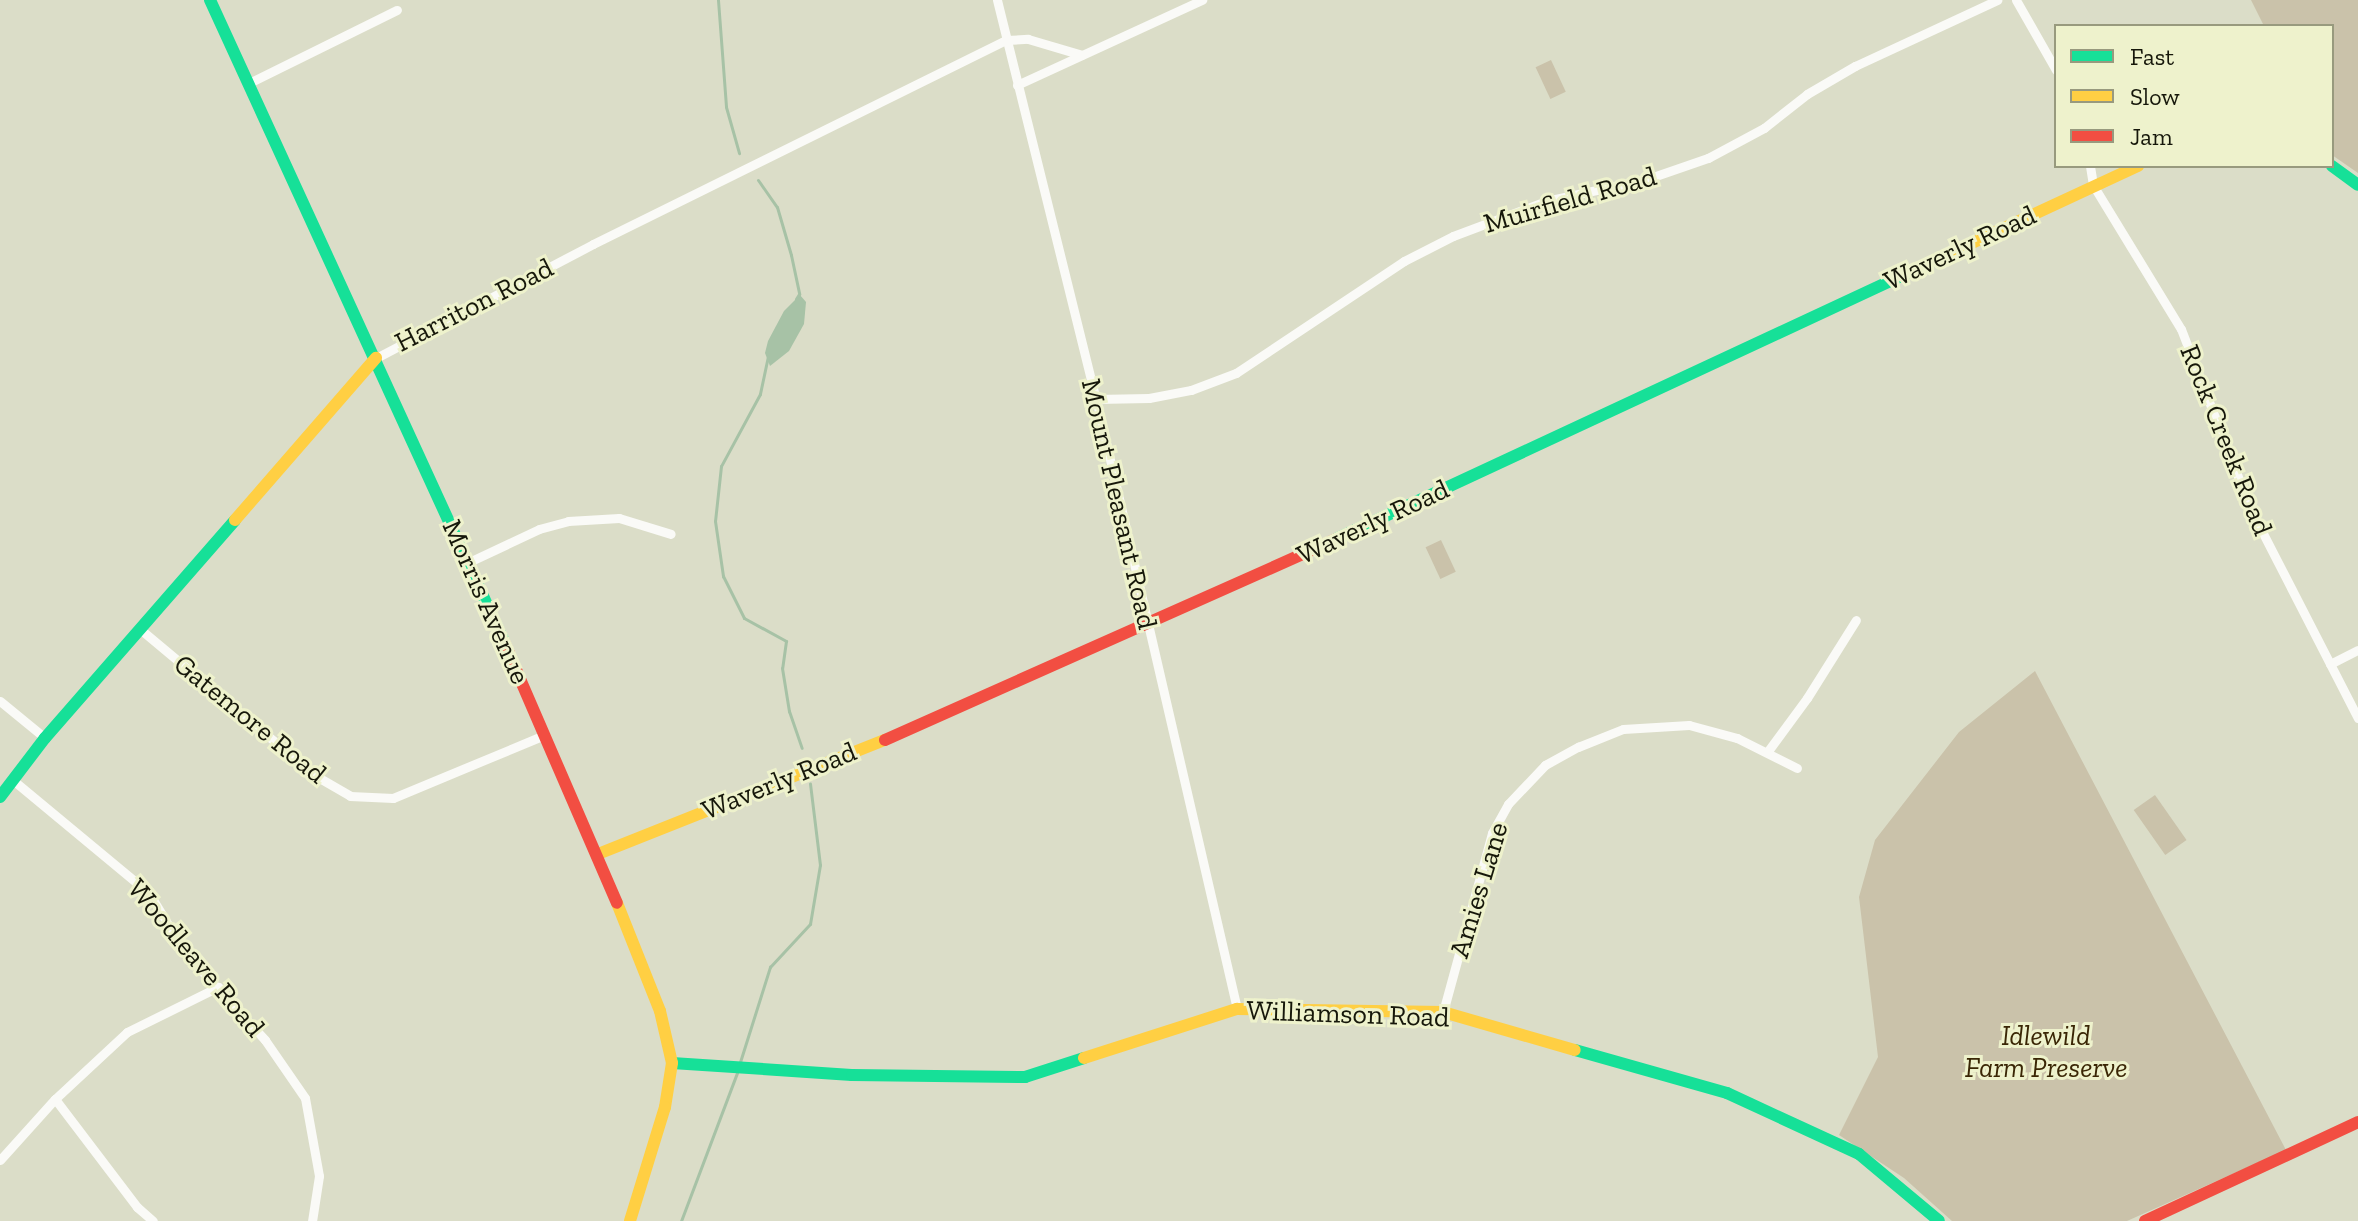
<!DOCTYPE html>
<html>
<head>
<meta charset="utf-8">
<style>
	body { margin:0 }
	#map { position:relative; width:2358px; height:1221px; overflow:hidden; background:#dbddc8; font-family:"Zilla Slab",serif }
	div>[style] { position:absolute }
	.green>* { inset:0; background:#cac2aa; transform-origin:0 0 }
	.water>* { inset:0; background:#a7c2a6 }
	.stream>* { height:3px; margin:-1.5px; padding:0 1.5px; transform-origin:1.5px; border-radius:1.5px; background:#a7c2a6 }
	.street>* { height:9px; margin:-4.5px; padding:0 4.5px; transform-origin:4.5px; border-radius:4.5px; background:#fafaf7 }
	.fast>* { height:12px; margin:-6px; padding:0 6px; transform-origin:6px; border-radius:6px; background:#16e098 }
	.slow>* { height:12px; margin:-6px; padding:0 6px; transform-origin:6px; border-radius:6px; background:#ffcf43 }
	.jam>* { height:12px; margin:-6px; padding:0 6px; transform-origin:6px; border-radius:6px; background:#f24e42 }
	span { translate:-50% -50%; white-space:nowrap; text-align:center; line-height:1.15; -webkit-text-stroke:6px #eef2cc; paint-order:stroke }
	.street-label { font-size:28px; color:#16170a }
	.park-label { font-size:28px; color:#3a2605; font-style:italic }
	.legend { position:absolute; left:2054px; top:24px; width:280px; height:144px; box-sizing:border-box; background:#eef2cc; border:2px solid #989a7e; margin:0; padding:10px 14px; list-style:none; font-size:24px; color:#16170a }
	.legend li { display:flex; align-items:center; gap:16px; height:40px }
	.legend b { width:40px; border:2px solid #989a7e }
</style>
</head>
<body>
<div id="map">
	<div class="green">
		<i style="clip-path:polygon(2251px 0,2358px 0,2358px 173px,2332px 155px,2332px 26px,2264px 26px)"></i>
		<i style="left:1551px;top:60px;width:35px;height:17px;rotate:65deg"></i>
		<i style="left:1441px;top:540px;width:35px;height:17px;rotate:65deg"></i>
		<i style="clip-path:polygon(2035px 671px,2286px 1150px,2127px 1221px,1952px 1221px,1904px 1178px,1839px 1135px,1878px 1057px,1859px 897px,1875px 840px,1959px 732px)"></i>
		<i style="left:2155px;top:795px;width:55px;height:26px;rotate:55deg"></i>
	</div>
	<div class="water">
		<i style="clip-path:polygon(800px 295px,806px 302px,804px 324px,789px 351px,770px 366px,765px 353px,768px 341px,784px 311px)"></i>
	</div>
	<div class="stream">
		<i style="left:718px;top:0;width:107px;rotate:85.7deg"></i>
		<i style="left:726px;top:107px;width:48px;rotate:74.2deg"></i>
		<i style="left:758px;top:180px;width:33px;rotate:55deg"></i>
		<i style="left:777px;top:207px;width:50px;rotate:73.7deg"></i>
		<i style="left:791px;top:255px;width:40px;rotate:78deg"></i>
		<i style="left:799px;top:294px;width:6px;rotate:121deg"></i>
		<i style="left:768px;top:356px;width:39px;rotate:102deg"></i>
		<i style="left:760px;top:394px;width:82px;rotate:118.4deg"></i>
		<i style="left:721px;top:466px;width:55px;rotate:96.2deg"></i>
		<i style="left:715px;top:521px;width:56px;rotate:81.7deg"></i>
		<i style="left:723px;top:576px;width:47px;rotate:63.4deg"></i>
		<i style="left:744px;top:618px;width:48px;rotate:28.7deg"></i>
		<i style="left:786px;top:641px;width:27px;rotate:98deg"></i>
		<i style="left:782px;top:668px;width:44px;rotate:80.8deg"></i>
		<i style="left:789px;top:711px;width:39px;rotate:71deg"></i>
		<i style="left:740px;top:1062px;width:100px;rotate:-72.5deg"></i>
		<i style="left:770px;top:967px;width:59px;rotate:-47.1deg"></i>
		<i style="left:810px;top:924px;width:60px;rotate:-80.4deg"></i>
		<i style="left:820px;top:865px;width:82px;rotate:-97deg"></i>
		<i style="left:681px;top:1221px;width:161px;rotate:-69.3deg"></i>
	</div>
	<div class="street">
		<i style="left:997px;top:0;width:411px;rotate:76.1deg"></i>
		<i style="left:1096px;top:399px;width:626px;rotate:76.98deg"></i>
		<i style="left:2016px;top:0;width:81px;rotate:60.3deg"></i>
		<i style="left:249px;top:83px;width:165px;rotate:-26.3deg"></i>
		<i style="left:1017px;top:85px;width:204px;rotate:-24.7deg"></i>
		<i style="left:2090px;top:166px;width:19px;rotate:81deg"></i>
		<i style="left:2093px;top:185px;width:169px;rotate:58.6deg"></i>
		<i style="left:2181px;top:329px;width:194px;rotate:68.9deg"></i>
		<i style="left:2251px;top:510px;width:234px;rotate:62.8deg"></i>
		<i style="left:376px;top:358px;width:245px;rotate:-27.7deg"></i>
		<i style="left:593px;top:244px;width:461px;rotate:-26.3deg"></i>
		<i style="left:1006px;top:40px;width:22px;rotate:-3deg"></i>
		<i style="left:1028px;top:39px;width:56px;rotate:16.5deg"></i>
		<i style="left:1096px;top:399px;width:53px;rotate:-1.1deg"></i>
		<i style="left:1149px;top:398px;width:43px;rotate:-10.8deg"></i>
		<i style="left:1191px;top:390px;width:48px;rotate:-20.7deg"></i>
		<i style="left:1236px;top:373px;width:202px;rotate:-33.7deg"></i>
		<i style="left:1404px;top:261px;width:55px;rotate:-27deg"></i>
		<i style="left:1453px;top:236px;width:99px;rotate:-20.6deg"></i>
		<i style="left:1546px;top:201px;width:103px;rotate:-12.3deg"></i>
		<i style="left:1647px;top:179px;width:65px;rotate:-19deg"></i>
		<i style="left:1708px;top:158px;width:64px;rotate:-28.2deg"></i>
		<i style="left:1764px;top:128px;width:55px;rotate:-38.3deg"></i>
		<i style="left:1807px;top:94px;width:56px;rotate:-30.3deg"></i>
		<i style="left:1855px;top:66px;width:157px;rotate:-24.9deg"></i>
		<i style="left:469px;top:562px;width:77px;rotate:-25.2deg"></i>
		<i style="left:539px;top:529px;width:30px;rotate:-15deg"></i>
		<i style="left:568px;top:521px;width:51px;rotate:-3.4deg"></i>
		<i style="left:619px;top:518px;width:54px;rotate:17.1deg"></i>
		<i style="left:140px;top:629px;width:229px;rotate:39.9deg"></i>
		<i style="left:316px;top:776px;width:39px;rotate:30deg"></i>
		<i style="left:350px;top:796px;width:43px;rotate:2.7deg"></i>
		<i style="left:393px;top:798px;width:164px;rotate:-22.6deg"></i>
		<i style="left:2330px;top:664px;width:31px;rotate:-27deg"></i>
		<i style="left:0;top:701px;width:58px;rotate:39.4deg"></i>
		<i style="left:1768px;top:751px;width:66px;rotate:-53.7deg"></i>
		<i style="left:1807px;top:698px;width:92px;rotate:-57.9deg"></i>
		<i style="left:14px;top:781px;width:175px;rotate:39.7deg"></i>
		<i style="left:149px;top:893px;width:71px;rotate:58.8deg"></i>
		<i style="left:186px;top:954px;width:117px;rotate:47.4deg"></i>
		<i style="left:265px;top:1040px;width:70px;rotate:55.4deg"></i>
		<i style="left:305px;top:1098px;width:79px;rotate:79.8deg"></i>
		<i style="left:319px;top:1176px;width:46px;rotate:98.8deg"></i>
		<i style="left:1443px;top:1012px;width:186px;rotate:-74.7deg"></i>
		<i style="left:1492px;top:833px;width:33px;rotate:-61deg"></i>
		<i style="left:1508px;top:804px;width:54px;rotate:-46.5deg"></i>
		<i style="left:1545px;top:765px;width:38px;rotate:-29deg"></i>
		<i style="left:1578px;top:747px;width:48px;rotate:-21.8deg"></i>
		<i style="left:1623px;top:729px;width:66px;rotate:-3.5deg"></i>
		<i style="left:1689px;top:725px;width:50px;rotate:15.2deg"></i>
		<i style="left:1737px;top:738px;width:67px;rotate:26.6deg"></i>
		<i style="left:55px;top:1099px;width:98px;rotate:-42.9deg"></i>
		<i style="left:127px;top:1032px;width:102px;rotate:-26.3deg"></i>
		<i style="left:0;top:1160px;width:82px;rotate:-48deg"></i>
		<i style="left:55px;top:1099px;width:136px;rotate:52.8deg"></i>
		<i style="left:137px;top:1207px;width:21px;rotate:41deg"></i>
	</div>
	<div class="fast">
		<i style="left:210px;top:0;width:706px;rotate:65.39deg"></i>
		<i style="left:2332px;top:166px;width:32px;rotate:36deg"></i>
		<i style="left:1336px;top:539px;width:671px;rotate:-24.96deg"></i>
		<i style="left:0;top:797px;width:74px;rotate:-52.7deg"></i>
		<i style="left:45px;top:738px;width:289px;rotate:-48.9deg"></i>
		<i style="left:1575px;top:1050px;width:158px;rotate:15.8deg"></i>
		<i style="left:1727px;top:1093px;width:145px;rotate:24.8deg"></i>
		<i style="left:1859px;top:1154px;width:104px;rotate:39.9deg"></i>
		<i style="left:672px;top:1063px;width:180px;rotate:3.8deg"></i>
		<i style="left:852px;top:1075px;width:173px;rotate:0.7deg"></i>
		<i style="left:1025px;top:1077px;width:62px;rotate:-17.9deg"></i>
	</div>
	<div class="slow">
		<i style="left:1944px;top:256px;width:214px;rotate:-24.9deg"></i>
		<i style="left:235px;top:520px;width:215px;rotate:-49deg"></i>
		<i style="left:598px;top:854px;width:309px;rotate:-21.7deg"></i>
		<i style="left:617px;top:903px;width:116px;rotate:68.3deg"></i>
		<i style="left:660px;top:1011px;width:53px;rotate:77deg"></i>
		<i style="left:672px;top:1063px;width:45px;rotate:99deg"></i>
		<i style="left:665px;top:1107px;width:119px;rotate:107.1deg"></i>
		<i style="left:1084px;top:1058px;width:161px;rotate:-17.8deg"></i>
		<i style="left:1237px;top:1009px;width:206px;rotate:0.8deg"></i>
		<i style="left:1443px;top:1012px;width:137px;rotate:16.1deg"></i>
	</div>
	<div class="jam">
		<i style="left:504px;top:642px;width:284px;rotate:66.6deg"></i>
		<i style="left:885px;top:740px;width:494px;rotate:-24deg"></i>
		<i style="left:2145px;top:1221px;width:235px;rotate:-24.9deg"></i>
	</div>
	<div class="street-label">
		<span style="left:1570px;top:200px;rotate:-16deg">Muirfield Road</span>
		<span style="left:1960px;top:248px;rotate:-25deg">Waverly Road</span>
		<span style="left:474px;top:305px;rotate:-27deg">Harriton Road</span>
		<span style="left:2226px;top:440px;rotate:68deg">Rock Creek Road</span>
		<span style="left:1119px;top:504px;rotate:77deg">Mount Pleasant Road</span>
		<span style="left:1373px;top:522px;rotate:-25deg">Waverly Road</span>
		<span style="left:486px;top:602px;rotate:66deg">Morris Avenue</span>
		<span style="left:250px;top:719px;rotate:39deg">Gatemore Road</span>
		<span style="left:779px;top:781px;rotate:-22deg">Waverly Road</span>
		<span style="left:1479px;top:890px;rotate:-73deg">Amies Lane</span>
		<span style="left:196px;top:958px;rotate:50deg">Woodleave Road</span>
		<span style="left:1348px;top:1014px;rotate:2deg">Williamson Road</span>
	</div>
	<div class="park-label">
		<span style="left:2046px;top:1052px">Idlewild<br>Farm Preserve</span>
	</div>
	<ul class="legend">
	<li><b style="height:10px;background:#16e098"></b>Fast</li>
	<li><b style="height:10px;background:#ffcf43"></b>Slow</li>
	<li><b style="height:10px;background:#f24e42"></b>Jam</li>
	</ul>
</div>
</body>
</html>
